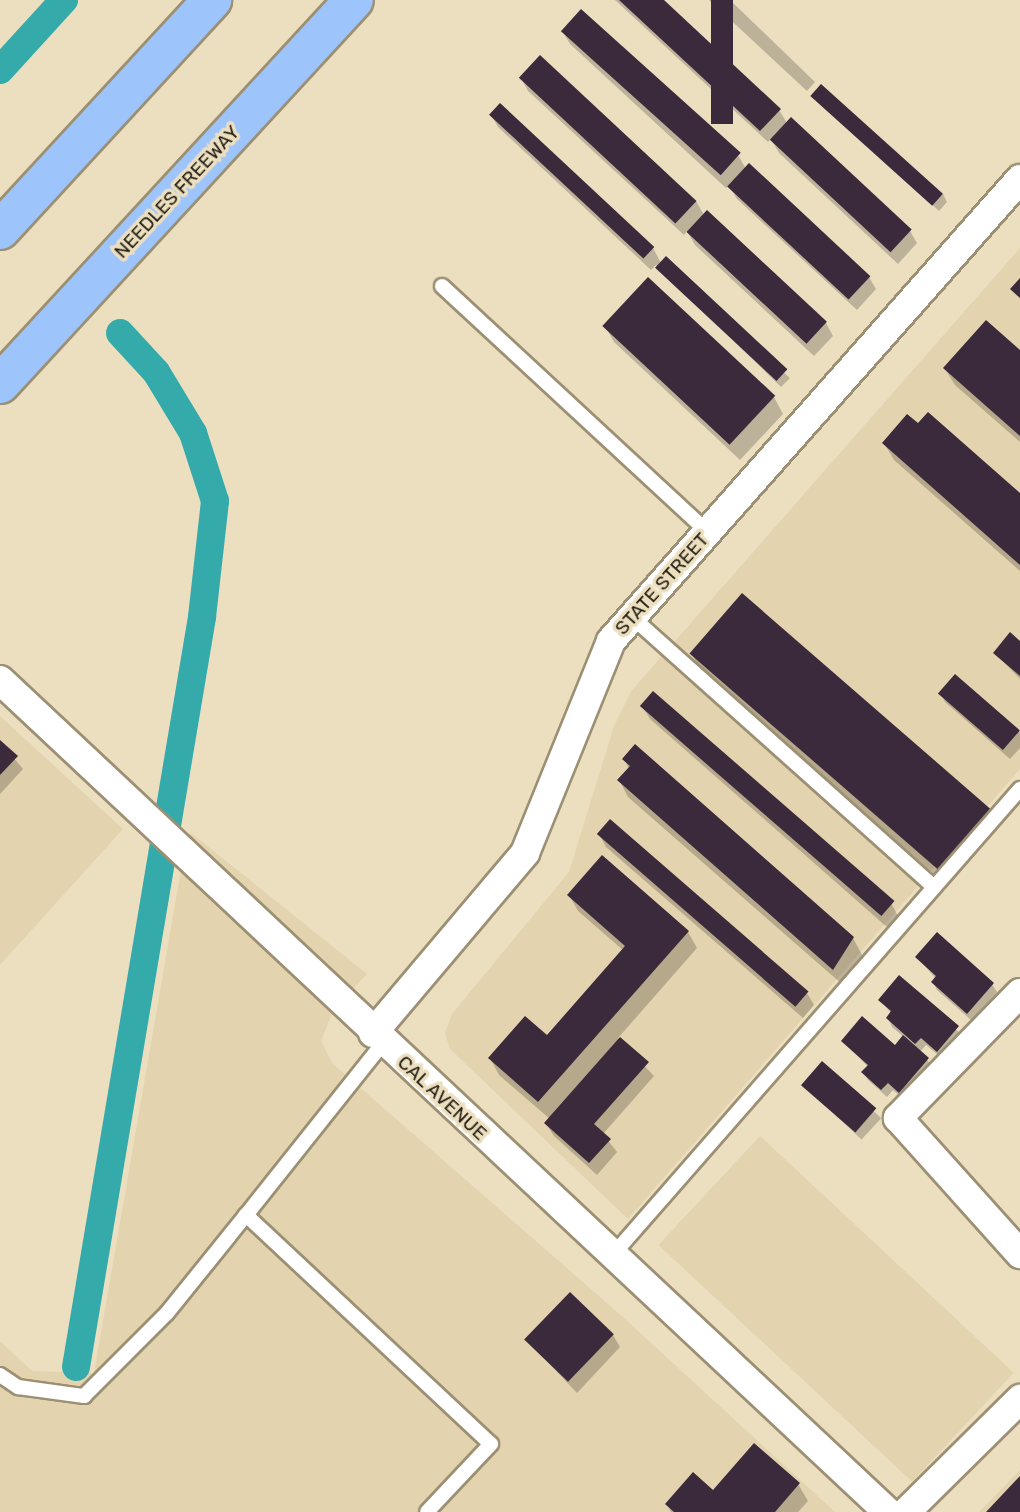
<!DOCTYPE html>
<html>
<head>
<meta charset="utf-8">
<style>
	body { margin:0 }
	#map { position:relative; width:1020px; height:1512px; overflow:hidden; background:#ecdfc0; font-family:Rubik,sans-serif }
	div>[style] { position:absolute }
	.built>* { inset:0; background:#e3d3ae; transform-origin:0 0 }
	.shadow>* { inset:0; background:#0003; transform-origin:0 0 }
	.canal>* { height:28px; margin:-14px; padding:0 14px; transform-origin:14px; border-radius:14px; background:#34aaab }
	.building>* { inset:0; background:#3b293c; transform-origin:0 0 }
	.roads { filter:drop-shadow(2px 0 #9c9074) drop-shadow(-2px 0 #9c9074) drop-shadow(0 2px #9c9074) drop-shadow(0 -2px #9c9074) }
	.lane>* { height:14px; margin:-7px; padding:0 7px; transform-origin:7px; border-radius:7px; background:#fff }
	.street>* { height:28px; margin:-14px; padding:0 14px; transform-origin:14px; border-radius:14px; background:#fff }
	.highway>* { height:38px; margin:-19px; padding:0 19px; transform-origin:19px; border-radius:19px; background:#9ec5fb }
	span { translate:-50% -50%; white-space:nowrap; text-align:center; line-height:1.15; -webkit-text-stroke:7px #ecdfc0; paint-order:stroke }
	.street-label { font-size:19px; color:#211c11 }
</style>
</head>
<body>
<div id="map">
	<div class="built">
		<i style="clip-path:polygon(1020px 248px,1020px 769px,628px 1219px,450px 1049px,445px 1033px,452px 1014px,569px 872px,614px 726px,632px 690px)"></i>
		<i style="clip-path:polygon(0 716px,123px 829px,0 965px)"></i>
		<i style="clip-path:polygon(191px 833px,367px 974px,333px 1011px,321px 1041px,332px 1063px,624px 1318px,835px 1512px,0 1512px,0 1341px,32px 1371px,94px 1373px,181px 870px)"></i>
		<i style="left:760px;top:1136px;width:347px;height:149px;rotate:43deg"></i>
		<i style="clip-path:polygon(1020px 1470px,1020px 1512px,979px 1512px)"></i>
	</div>
	<div class="shadow">
		<i style="clip-path:polygon(615px 0,662px 0,779px 110px,787px 123px,910px 231px,917px 243px,898px 264px,779px 153px,771px 139px,768px 142px)"></i>
		<i style="clip-path:polygon(709px 0,730px 0,815px 82px,807px 91px)"></i>
		<i style="clip-path:polygon(563px 32px,738px 155px,746px 169px,869px 277px,876px 289px,857px 310px,737px 199px,729px 186px,726px 188px,570px 44px)"></i>
		<i style="clip-path:polygon(540px 57px,696px 201px,704px 215px,826px 323px,833px 336px,814px 356px,695px 245px,687px 231px,684px 235px,528px 91px,521px 78px)"></i>
		<i style="clip-path:polygon(813px 96px,943px 194px,947px 202px,939px 211px)"></i>
		<i style="clip-path:polygon(491px 115px,653px 248px,661px 263px,790px 378px,781px 387px,656px 265px,651px 270px,498px 127px)"></i>
		<i style="clip-path:polygon(605px 326px,774px 397px,783px 414px,740px 460px,614px 342px)"></i>
		<i style="clip-path:polygon(1020px 352px,1020px 442px,955px 385px,945px 369px)"></i>
		<i style="clip-path:polygon(884px 443px,1020px 495px,1020px 571px,894px 460px)"></i>
		<i style="clip-path:polygon(1020px 643px,1020px 679px,995px 653px)"></i>
		<i style="clip-path:polygon(691px 653px,988px 811px,998px 827px,947px 885px,701px 670px)"></i>
		<i style="clip-path:polygon(956px 677px,1020px 733px,1020px 748px,1010px 759px,945px 702px,941px 694px)"></i>
		<i style="clip-path:polygon(642px 706px,891px 903px,898px 916px,888px 928px,650px 719px)"></i>
		<i style="clip-path:polygon(0 742px,23px 769px,0 794px)"></i>
		<i style="clip-path:polygon(624px 759px,853px 938px,862px 955px,843px 985px,628px 797px,619px 780px,629px 769px)"></i>
		<i style="clip-path:polygon(599px 834px,807px 993px,814px 1005px,803px 1018px,606px 847px)"></i>
		<i style="clip-path:polygon(569px 895px,688px 932px,697px 948px,618px 1038px,654px 1076px,603px 1134px,617px 1152px,597px 1175px,554px 1136px,546px 1124px,550px 1119px,499px 1075px,490px 1058px,547px 1038px,623px 950px,578px 911px)"></i>
		<i style="clip-path:polygon(917px 957px,992px 984px,997px 992px,972px 1021px,937px 990px,933px 982px,936px 979px)"></i>
		<i style="clip-path:polygon(900px 978px,963px 1036px,943px 1059px,926px 1045px,920px 1052px,933px 1067px,904px 1100px,893px 1090px,887px 1097px,868px 1080px,863px 1072px,868px 1067px,843px 1041px,895px 1048px,904px 1037px,892px 1027px,888px 1018px,892px 1014px,880px 1000px)"></i>
		<i style="left:822px;top:1063px;width:81px;height:29px;rotate:43deg"></i>
		<i style="clip-path:polygon(613px 1335px,620px 1347px,577px 1393px,527px 1340px)"></i>
		<i style="clip-path:polygon(798px 1484px,808px 1501px,798px 1512px,671px 1512px,667px 1504px,713px 1492px)"></i>
	</div>
	<div class="canal">
		<i style="left:0;top:70px;width:95px;rotate:-47.6deg"></i>
		<i style="left:76px;top:1367px;width:761px;rotate:-80.46deg"></i>
		<i style="left:202px;top:617px;width:117px;rotate:-83.6deg"></i>
		<i style="left:215px;top:501px;width:71px;rotate:-107.9deg"></i>
		<i style="left:193px;top:433px;width:71px;rotate:-121.2deg"></i>
		<i style="left:156px;top:372px;width:53px;rotate:-132.7deg"></i>
	</div>
	<div class="building">
		<i style="clip-path:polygon(619px 0,664px 0,781px 109px,760px 131px)"></i>
		<i style="left:711px;top:0;width:22px;height:124px"></i>
		<i style="left:581px;top:9px;width:215px;height:30px;rotate:42deg"></i>
		<i style="left:540px;top:55px;width:214px;height:31px;rotate:43deg"></i>
		<i style="left:821px;top:84px;width:164px;height:16px;rotate:42deg"></i>
		<i style="left:500px;top:103px;width:211px;height:16px;rotate:43deg"></i>
		<i style="left:791px;top:117px;width:165px;height:31px;rotate:43deg"></i>
		<i style="left:749px;top:163px;width:166px;height:32px;rotate:43deg"></i>
		<i style="left:707px;top:210px;width:164px;height:30px;rotate:43deg"></i>
		<i style="left:666px;top:256px;width:166px;height:16px;rotate:43deg"></i>
		<i style="left:648px;top:277px;width:174px;height:67px;rotate:43deg"></i>
		<i style="clip-path:polygon(1020px 278px,1020px 298px,1010px 289px)"></i>
		<i style="clip-path:polygon(986px 320px,1020px 350px,1020px 436px,943px 368px)"></i>
		<i style="clip-path:polygon(928px 412px,1020px 493px,1020px 565px,882px 443px,907px 414px,918px 423px)"></i>
		<i style="left:742px;top:593px;width:330px;height:80px;rotate:41deg"></i>
		<i style="clip-path:polygon(1010px 632px,1020px 641px,1020px 676px,993px 653px)"></i>
		<i style="left:955px;top:674px;width:86px;height:26px;rotate:41deg"></i>
		<i style="left:653px;top:691px;width:320px;height:20px;rotate:41deg"></i>
		<i style="clip-path:polygon(0 740px,18px 756px,0 775px)"></i>
		<i style="clip-path:polygon(635px 744px,854px 937px,833px 970px,617px 780px,630px 766px,622px 759px)"></i>
		<i style="left:610px;top:819px;width:263px;height:20px;rotate:41deg"></i>
		<i style="clip-path:polygon(602px 855px,689px 931px,538px 1102px,488px 1058px,525px 1016px,547px 1035px,625px 946px,567px 895px)"></i>
		<i style="clip-path:polygon(937px 932px,994px 983px,967px 1014px,931px 982px,936px 976px,915px 957px)"></i>
		<i style="clip-path:polygon(899px 975px,959px 1026px,937px 1052px,921px 1038px,915px 1044px,886px 1018px,891px 1011px,878px 1000px)"></i>
		<i style="clip-path:polygon(862px 1016px,895px 1045px,903px 1035px,929px 1058px,899px 1093px,888px 1083px,881px 1090px,861px 1072px,868px 1065px,841px 1041px)"></i>
		<i style="clip-path:polygon(620px 1037px,649px 1062px,594px 1124px,611px 1139px,589px 1163px,544px 1123px)"></i>
		<i style="left:822px;top:1061px;width:72px;height:32px;rotate:41deg"></i>
		<i style="left:570px;top:1292px;width:61px;height:66px;rotate:44deg"></i>
		<i style="clip-path:polygon(754px 1443px,800px 1483px,775px 1512px,674px 1512px,665px 1504px,693px 1472px,713px 1490px)"></i>
		<i style="clip-path:polygon(1020px 1476px,1020px 1512px,986px 1512px)"></i>
	</div>
	<div class="roads">
		<div class="lane">
			<i style="left:442px;top:286px;width:362px;rotate:42.8deg"></i>
			<i style="left:632px;top:617px;width:405px;rotate:41.8deg"></i>
			<i style="left:383px;top:1043px;width:220px;rotate:128.5deg"></i>
			<i style="left:246px;top:1215px;width:335px;rotate:43.1deg"></i>
			<i style="left:491px;top:1444px;width:93px;rotate:133.3deg"></i>
			<i style="left:611px;top:1257px;width:622px;rotate:-48.85deg"></i>
			<i style="left:0;top:1375px;width:22px;rotate:34deg"></i>
			<i style="left:18px;top:1387px;width:67px;rotate:7.8deg"></i>
			<i style="left:84px;top:1396px;width:117px;rotate:-45deg"></i>
			<i style="left:167px;top:1313px;width:126px;rotate:-51.1deg"></i>
		</div>
		<div class="street">
			<i style="left:0;top:680px;width:1217px;rotate:43.14deg"></i>
			<i style="left:1020px;top:993px;width:175px;rotate:134.3deg"></i>
			<i style="left:898px;top:1118px;width:183px;rotate:48.1deg"></i>
			<i style="left:373px;top:1033px;width:236px;rotate:-49.8deg"></i>
			<i style="left:525px;top:853px;width:229px;rotate:-67.9deg"></i>
			<i style="left:611px;top:641px;width:617px;rotate:-48.48deg"></i>
			<i style="left:906px;top:1512px;width:161px;rotate:-44.7deg"></i>
		</div>
		<div class="highway">
			<i style="left:0;top:230px;width:313px;rotate:-47.3deg"></i>
			<i style="left:0;top:384px;width:522px;rotate:-47.33deg"></i>
		</div>
	</div>
	<div class="street-label">
		<span style="left:177px;top:192px;rotate:-47deg">NEEDLES FREEWAY</span>
		<span style="left:662px;top:584px;rotate:-48deg">STATE STREET</span>
		<span style="left:442px;top:1098px;rotate:43deg">CAL AVENUE</span>
	</div>
</div>
</body>
</html>
